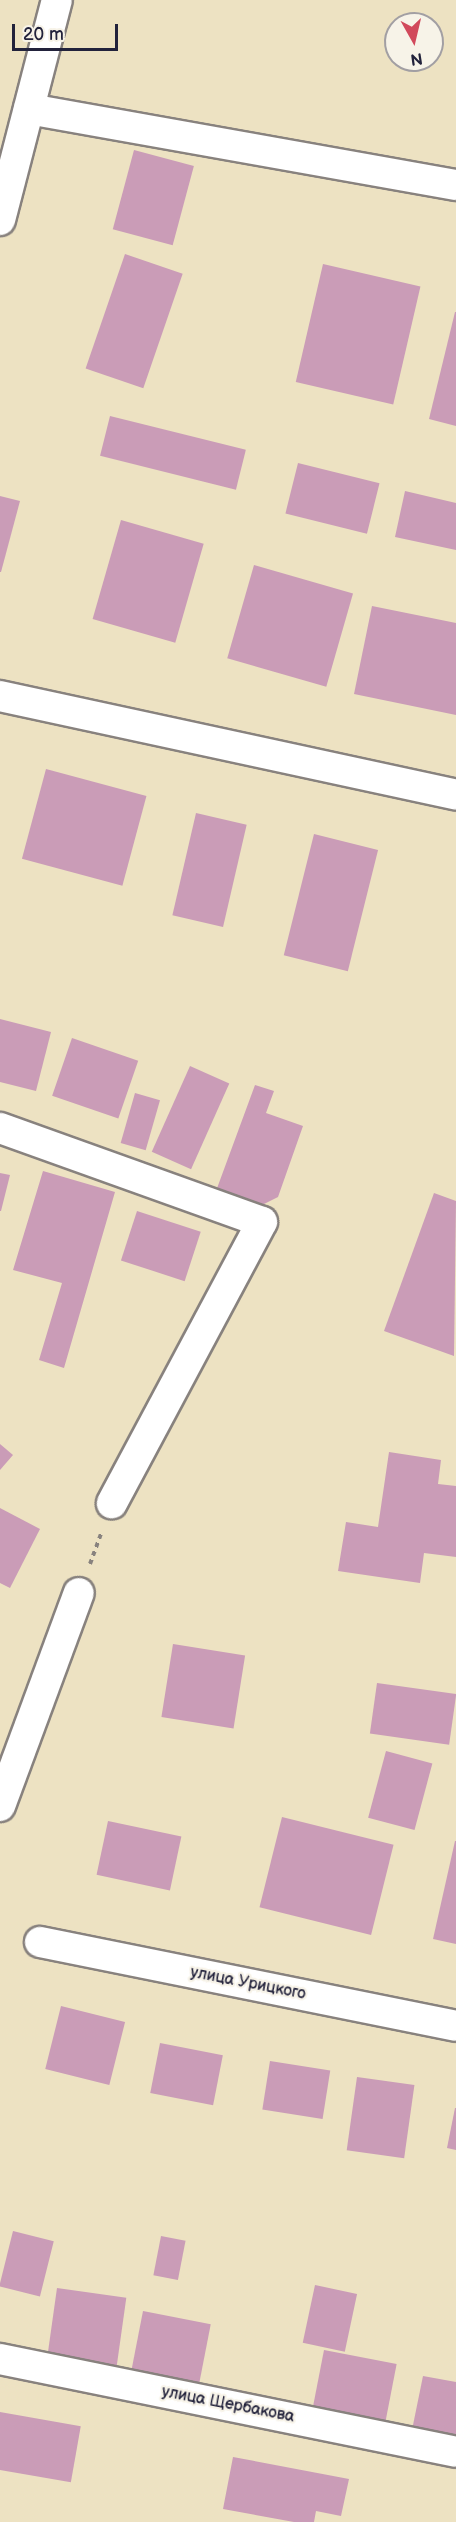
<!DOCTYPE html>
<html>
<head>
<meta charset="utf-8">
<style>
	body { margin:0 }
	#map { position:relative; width:456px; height:2522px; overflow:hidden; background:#ede2c2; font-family:"Balsamiq Sans",sans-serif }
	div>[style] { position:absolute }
	.building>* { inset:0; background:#ca9cb7; transform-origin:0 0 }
	.path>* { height:4px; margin-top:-2px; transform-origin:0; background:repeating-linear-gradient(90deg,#88827e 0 4.5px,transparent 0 9px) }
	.roads { filter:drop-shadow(2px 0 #88827e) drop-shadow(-2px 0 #88827e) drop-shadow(0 2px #88827e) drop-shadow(0 -2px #88827e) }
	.minor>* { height:30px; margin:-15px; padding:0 15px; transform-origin:15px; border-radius:15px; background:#fff }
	span { translate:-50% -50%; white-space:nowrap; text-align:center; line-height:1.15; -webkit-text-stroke:4.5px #f7f3e8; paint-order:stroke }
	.street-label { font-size:16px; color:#22223b }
	.north { position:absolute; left:384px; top:12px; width:60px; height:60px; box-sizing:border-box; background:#f7f3e8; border:2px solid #a29fa3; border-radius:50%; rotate:172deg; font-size:16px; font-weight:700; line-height:24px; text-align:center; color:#22223b }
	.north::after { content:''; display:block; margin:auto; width:21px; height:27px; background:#d1495b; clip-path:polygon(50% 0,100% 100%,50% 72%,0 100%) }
	.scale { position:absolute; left:12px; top:24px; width:106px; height:27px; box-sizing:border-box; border:3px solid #22223b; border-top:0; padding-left:8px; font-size:18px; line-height:21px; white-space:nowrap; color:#22223b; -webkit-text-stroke:4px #f7f3e8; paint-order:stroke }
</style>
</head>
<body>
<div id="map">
	<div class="building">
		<i style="left:134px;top:150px;width:62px;height:82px;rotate:15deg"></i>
		<i style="left:125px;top:254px;width:61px;height:121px;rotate:19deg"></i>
		<i style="left:323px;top:264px;width:100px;height:121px;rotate:13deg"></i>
		<i style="clip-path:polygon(455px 312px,456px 312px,456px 426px,429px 419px)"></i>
		<i style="left:110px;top:416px;width:140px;height:41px;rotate:14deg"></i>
		<i style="left:298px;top:463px;width:84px;height:52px;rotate:14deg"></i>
		<i style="clip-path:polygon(405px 491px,456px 503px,456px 550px,395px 537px)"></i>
		<i style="clip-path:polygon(0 496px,20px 501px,1px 572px,0 572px)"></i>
		<i style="left:121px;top:520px;width:86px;height:103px;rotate:16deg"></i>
		<i style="left:254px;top:565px;width:103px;height:97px;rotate:16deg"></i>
		<i style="clip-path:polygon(372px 606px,456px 623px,456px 715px,354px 694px)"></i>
		<i style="left:46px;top:769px;width:104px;height:93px;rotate:15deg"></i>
		<i style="left:196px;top:813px;width:52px;height:105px;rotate:13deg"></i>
		<i style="left:314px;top:834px;width:66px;height:125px;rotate:14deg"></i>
		<i style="clip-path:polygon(0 1019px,51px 1032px,36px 1091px,0 1082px)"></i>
		<i style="left:72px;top:1038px;width:70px;height:61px;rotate:19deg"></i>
		<i style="left:190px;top:1066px;width:43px;height:94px;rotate:24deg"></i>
		<i style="clip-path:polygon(255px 1085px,274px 1091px,266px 1113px,303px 1126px,278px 1197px,260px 1206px,216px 1191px)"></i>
		<i style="left:135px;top:1093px;width:26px;height:52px;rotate:16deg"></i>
		<i style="clip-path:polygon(43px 1171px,115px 1192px,64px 1368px,39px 1360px,62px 1283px,13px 1270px)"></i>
		<i style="clip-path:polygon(0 1173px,10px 1175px,1px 1211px,0 1211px)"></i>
		<i style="clip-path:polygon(434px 1193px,456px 1201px,454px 1356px,384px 1331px)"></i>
		<i style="left:137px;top:1211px;width:67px;height:52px;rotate:18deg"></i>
		<i style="clip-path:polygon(0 1444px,13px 1455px,0 1470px)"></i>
		<i style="clip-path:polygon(389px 1452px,441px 1460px,438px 1484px,456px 1486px,456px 1557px,424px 1553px,420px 1583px,338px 1571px,346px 1522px,378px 1527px)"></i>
		<i style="clip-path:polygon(0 1508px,40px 1529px,10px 1588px,0 1583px)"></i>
		<i style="left:173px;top:1644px;width:73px;height:74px;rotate:9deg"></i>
		<i style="left:377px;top:1683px;width:80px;height:51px;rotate:8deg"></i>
		<i style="left:386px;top:1751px;width:48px;height:69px;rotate:15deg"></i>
		<i style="left:282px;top:1817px;width:115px;height:93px;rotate:14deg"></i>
		<i style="left:108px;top:1821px;width:75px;height:55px;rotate:12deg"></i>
		<i style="clip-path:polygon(455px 1841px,456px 1841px,456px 1944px,433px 1939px)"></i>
		<i style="left:61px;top:2006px;width:66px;height:65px;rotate:14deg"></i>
		<i style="left:160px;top:2043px;width:64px;height:51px;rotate:11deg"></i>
		<i style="left:270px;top:2061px;width:61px;height:49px;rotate:9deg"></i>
		<i style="left:357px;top:2077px;width:58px;height:74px;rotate:8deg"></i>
		<i style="clip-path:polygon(455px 2108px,456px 2108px,456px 2150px,447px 2148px)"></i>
		<i style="left:13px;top:2231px;width:42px;height:57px;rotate:14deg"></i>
		<i style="left:161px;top:2236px;width:25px;height:40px;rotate:11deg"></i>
		<i style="left:315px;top:2285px;width:43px;height:59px;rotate:12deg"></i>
		<i style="left:57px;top:2288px;width:70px;height:69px;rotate:8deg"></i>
		<i style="left:143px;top:2311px;width:69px;height:62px;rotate:11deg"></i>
		<i style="left:324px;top:2350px;width:74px;height:66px;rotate:11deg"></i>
		<i style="clip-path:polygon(423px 2376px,456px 2382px,456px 2438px,412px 2430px)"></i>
		<i style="left:0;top:2412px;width:82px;height:57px;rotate:10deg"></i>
		<i style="clip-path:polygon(233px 2457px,349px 2479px,341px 2516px,316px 2511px,314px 2522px,294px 2522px,223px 2509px)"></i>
	</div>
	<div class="path">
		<i style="left:90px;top:1564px;width:32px;rotate:-70deg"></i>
	</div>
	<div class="roads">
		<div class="minor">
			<i style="left:29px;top:109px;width:434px;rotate:10.1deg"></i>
			<i style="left:0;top:220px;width:227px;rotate:-75.5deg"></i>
			<i style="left:0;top:696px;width:467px;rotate:12.2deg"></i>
			<i style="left:0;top:1128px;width:278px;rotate:19.7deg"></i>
			<i style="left:262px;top:1222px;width:319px;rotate:118.1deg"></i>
			<i style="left:0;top:1806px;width:227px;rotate:-69.7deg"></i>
			<i style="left:40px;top:1942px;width:424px;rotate:11.4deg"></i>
			<i style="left:0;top:2359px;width:465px;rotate:11.5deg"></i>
		</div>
	</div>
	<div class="street-label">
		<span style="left:248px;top:1984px;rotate:11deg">улица Урицкого</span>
		<span style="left:228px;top:2405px;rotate:11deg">улица Щербакова</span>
	</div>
	<div class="north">N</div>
	<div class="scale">20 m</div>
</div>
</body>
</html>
